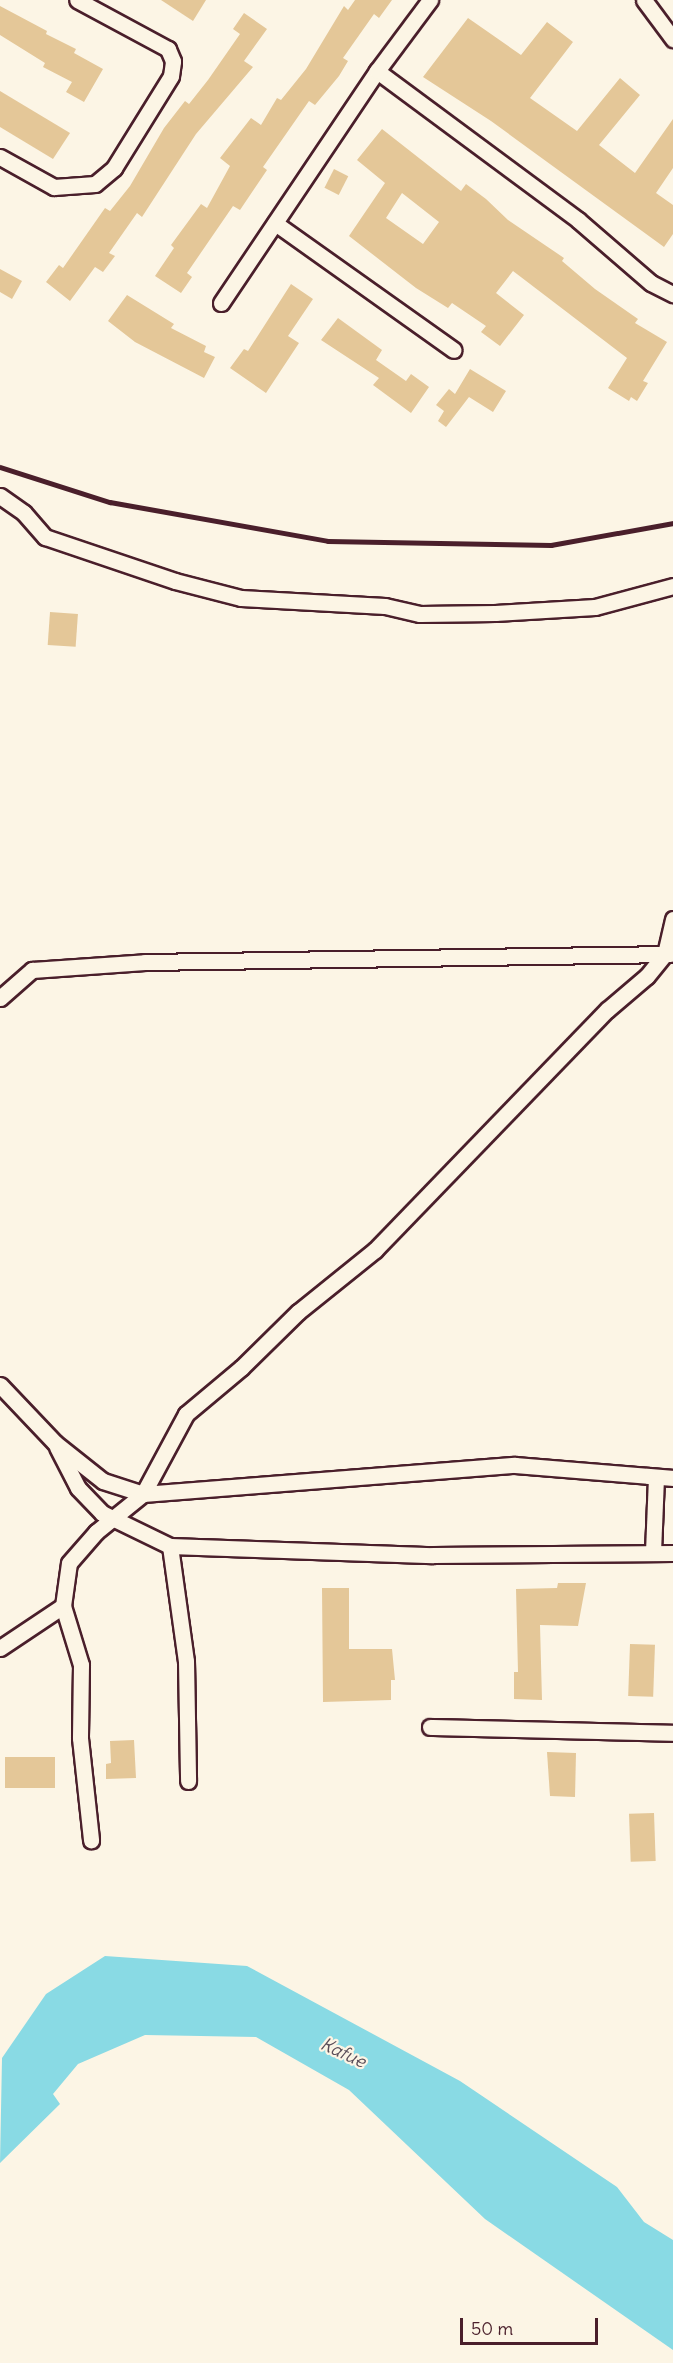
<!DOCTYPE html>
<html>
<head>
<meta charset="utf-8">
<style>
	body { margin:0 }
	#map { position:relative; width:673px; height:2363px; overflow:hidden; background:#fcf5e5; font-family:Delius,sans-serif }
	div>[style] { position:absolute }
	.water>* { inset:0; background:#89dae4 }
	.building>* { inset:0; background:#e4c798; transform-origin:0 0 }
	.roads { filter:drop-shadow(2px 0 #4a1f2b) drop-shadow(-2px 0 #4a1f2b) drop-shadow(0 2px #4a1f2b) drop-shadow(0 -2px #4a1f2b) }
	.street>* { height:15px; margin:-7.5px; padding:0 7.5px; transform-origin:7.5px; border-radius:7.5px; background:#fcf5e5 }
	.rail>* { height:4.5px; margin:-2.25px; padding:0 2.25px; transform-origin:2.25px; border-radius:2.25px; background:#4a1f2b }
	span { translate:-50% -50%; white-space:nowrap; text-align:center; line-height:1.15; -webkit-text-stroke:4.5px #fcf5e5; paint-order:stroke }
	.water-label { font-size:18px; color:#5a4e59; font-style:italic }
	.scale { position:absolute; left:460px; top:2318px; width:138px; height:27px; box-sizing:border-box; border:3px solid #4a1f2b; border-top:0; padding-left:8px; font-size:18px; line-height:21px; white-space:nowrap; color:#4a1f2b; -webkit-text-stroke:4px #fcf5e5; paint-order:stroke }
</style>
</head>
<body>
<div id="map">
	<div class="water">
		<i style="clip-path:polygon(105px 1956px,247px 1966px,460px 2081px,617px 2187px,644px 2222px,673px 2240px,673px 2350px,485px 2219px,349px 2090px,256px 2037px,145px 2035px,78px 2064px,53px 2094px,60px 2104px,0 2163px,2px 2058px,46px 1994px)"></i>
	</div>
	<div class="building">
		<i style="clip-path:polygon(161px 0,206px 0,193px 21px)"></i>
		<i style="clip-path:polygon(355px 0,392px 0,379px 18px,374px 14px,343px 58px,348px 61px,339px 76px,315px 105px,309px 101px,263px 167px,267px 170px,240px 210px,233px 206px,187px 273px,192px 277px,181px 293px,155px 276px,174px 248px,171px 245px,201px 204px,207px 208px,230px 166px,220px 158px,251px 118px,261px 125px,277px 98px,281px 100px,306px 69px,344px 6px,348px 10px)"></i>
		<i style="clip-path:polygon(0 6px,47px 31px,46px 34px,76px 49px,74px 53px,103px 69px,84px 102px,66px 92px,72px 82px,43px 67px,45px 63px,0 35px)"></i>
		<i style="clip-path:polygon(244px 13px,267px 29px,244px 61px,253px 67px,196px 134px,142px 217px,137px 213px,109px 253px,115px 256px,103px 272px,95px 267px,70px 301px,46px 282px,59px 265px,63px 268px,105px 208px,110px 211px,130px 186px,164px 128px,185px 101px,189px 104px,208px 80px,240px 34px,233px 29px)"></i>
		<i style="clip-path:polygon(468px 18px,521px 55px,547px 22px,573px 42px,530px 98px,577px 131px,620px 78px,640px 95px,599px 145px,635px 173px,673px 119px,673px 168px,656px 193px,673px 205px,673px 234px,664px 247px,491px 121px,423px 77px)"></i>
		<i style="clip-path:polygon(0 91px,70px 133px,53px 159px,0 127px)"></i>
		<i style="clip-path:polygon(evenodd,382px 129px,461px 191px,466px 184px,486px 199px,508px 220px,564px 258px,562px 261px,595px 289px,638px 319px,635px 323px,667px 342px,643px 381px,648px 383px,637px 401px,631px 397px,629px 401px,608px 388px,627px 358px,513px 271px,496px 293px,524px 315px,500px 346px,481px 332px,486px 326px,452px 303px,448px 308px,416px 288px,349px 236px,385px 183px,357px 160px,382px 129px,402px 193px,439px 222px,423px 244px,386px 218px,402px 193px)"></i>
		<i style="left:334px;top:169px;width:16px;height:21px;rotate:27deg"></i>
		<i style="clip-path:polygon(0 269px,22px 281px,12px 299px,0 292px)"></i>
		<i style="clip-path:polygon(291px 284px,313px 299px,288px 336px,299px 343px,266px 393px,230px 368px,244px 349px,248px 351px)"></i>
		<i style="clip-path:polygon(127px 295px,174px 324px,171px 328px,206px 346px,204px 352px,215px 357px,204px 378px,135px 342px,108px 321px)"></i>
		<i style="clip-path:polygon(338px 318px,382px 350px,376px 360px,406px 381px,411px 374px,429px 387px,411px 413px,373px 385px,379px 378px,321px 340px)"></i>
		<i style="clip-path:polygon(470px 369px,506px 391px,493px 412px,469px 397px,446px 427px,438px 421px,444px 411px,436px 405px,449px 389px,455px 394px)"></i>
		<i style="left:50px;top:612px;width:28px;height:33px;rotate:4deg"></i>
		<i style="clip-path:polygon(558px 1583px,586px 1583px,578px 1626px,540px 1625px,542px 1700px,514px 1699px,514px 1672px,518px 1672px,516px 1589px,557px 1588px)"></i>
		<i style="clip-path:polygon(322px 1588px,349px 1588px,349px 1649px,392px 1649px,395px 1680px,391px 1680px,391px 1700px,323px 1702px)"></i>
		<i style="left:630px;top:1644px;width:25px;height:52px;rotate:2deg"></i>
		<i style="clip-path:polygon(134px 1740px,136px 1778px,106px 1779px,106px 1764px,111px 1763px,110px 1741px)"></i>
		<i style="clip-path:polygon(547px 1752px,576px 1753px,575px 1797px,550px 1796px)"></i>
		<i style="left:55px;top:1757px;width:31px;height:50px;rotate:90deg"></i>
		<i style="left:654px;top:1813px;width:48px;height:25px;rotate:88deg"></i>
	</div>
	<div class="roads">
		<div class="street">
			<i style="left:644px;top:0;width:49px;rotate:53.4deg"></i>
			<i style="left:377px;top:71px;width:250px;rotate:36.5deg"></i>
			<i style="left:578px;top:220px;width:96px;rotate:40.8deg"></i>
			<i style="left:651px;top:283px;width:25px;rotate:27deg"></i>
			<i style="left:0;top:157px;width:62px;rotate:29.1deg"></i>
			<i style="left:54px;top:187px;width:41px;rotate:-4.2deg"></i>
			<i style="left:95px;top:184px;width:25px;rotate:-40deg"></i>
			<i style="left:114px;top:168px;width:108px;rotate:-58.2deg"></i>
			<i style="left:171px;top:76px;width:15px;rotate:-82deg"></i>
			<i style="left:173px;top:61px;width:13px;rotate:-113deg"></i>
			<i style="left:168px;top:49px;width:103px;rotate:-151.7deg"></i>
			<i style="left:275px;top:223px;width:219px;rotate:35.4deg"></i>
			<i style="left:221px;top:303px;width:280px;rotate:-56.1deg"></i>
			<i style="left:377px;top:71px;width:89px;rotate:-53.3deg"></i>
			<i style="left:0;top:496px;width:29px;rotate:35deg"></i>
			<i style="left:24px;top:513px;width:32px;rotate:49deg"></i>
			<i style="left:45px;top:537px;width:137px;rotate:18.7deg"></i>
			<i style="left:175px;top:581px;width:68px;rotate:14.4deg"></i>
			<i style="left:241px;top:598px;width:144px;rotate:3.2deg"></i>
			<i style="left:385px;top:606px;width:36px;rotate:13deg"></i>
			<i style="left:420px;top:614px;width:75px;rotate:-0.8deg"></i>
			<i style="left:495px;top:613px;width:100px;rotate:-3.4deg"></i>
			<i style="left:595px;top:607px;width:81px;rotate:-15.1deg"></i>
			<i style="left:0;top:998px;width:43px;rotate:-41.2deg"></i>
			<i style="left:32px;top:970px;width:113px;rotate:-4deg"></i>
			<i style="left:145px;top:962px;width:525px;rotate:-0.87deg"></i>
			<i style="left:0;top:1385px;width:80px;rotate:46.5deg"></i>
			<i style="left:55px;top:1443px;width:61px;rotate:38.4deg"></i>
			<i style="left:103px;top:1481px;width:42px;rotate:18deg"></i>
			<i style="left:143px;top:1494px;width:373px;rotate:-4.5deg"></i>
			<i style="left:515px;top:1465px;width:159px;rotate:4.7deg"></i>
			<i style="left:57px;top:1447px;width:46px;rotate:62.9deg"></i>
			<i style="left:78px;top:1488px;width:35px;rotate:46deg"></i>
			<i style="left:102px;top:1513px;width:76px;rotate:25.9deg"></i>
			<i style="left:170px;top:1546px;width:263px;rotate:2deg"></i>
			<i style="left:433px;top:1555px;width:240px;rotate:-0.5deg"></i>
			<i style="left:170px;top:1546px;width:116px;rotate:82.1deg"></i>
			<i style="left:186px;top:1661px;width:120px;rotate:89deg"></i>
			<i style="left:653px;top:1552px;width:74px;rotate:-87.7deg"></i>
			<i style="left:63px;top:1606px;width:62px;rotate:73deg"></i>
			<i style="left:81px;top:1665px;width:73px;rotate:90.8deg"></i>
			<i style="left:80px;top:1738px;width:103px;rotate:83.8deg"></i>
			<i style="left:0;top:1648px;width:76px;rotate:-33.7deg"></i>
			<i style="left:63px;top:1606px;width:43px;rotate:-82.1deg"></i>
			<i style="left:69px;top:1563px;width:41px;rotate:-48.9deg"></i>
			<i style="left:96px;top:1532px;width:60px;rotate:-39deg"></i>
			<i style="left:143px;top:1494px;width:91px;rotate:-61.7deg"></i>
			<i style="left:186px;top:1414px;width:72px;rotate:-39.9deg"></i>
			<i style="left:241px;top:1368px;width:80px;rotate:-44.5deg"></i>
			<i style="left:298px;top:1312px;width:99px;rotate:-38.8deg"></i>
			<i style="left:375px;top:1250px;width:334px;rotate:-46deg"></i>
			<i style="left:607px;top:1010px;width:52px;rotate:-40.4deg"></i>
			<i style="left:647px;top:976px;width:28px;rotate:-51deg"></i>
			<i style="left:665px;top:954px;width:36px;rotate:-77deg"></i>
			<i style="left:430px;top:1727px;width:243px;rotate:1.4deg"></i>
		</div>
	</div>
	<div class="rail">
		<i style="left:0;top:467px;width:115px;rotate:17.7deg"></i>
		<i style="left:110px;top:502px;width:221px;rotate:10.1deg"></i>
		<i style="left:328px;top:541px;width:223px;rotate:1deg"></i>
		<i style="left:551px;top:545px;width:124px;rotate:-10.2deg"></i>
	</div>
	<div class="water-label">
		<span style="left:343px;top:2053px;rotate:25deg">Kafue</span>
	</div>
	<div class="scale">50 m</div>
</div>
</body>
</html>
